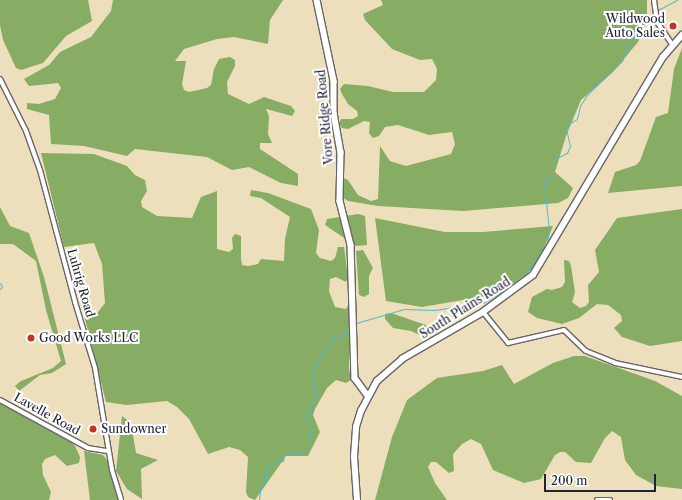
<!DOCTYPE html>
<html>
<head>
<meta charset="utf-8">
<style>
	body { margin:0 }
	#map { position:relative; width:682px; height:500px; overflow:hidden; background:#eedfbc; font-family:"Libre Caslon Text",serif }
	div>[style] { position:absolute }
	.forest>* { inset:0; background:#86ad63 }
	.stream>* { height:1px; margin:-0.5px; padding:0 0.5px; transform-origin:0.5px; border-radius:0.5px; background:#52bacf }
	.roads { filter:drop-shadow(1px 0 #696468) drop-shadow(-1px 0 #696468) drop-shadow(0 1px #696468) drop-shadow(0 -1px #696468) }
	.street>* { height:4px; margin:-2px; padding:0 2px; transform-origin:2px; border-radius:2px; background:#fff }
	.secondary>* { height:5.5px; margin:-2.75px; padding:0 2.75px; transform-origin:2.75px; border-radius:2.75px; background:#fff }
	.dots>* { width:11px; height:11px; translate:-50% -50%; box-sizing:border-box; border:2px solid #fff; border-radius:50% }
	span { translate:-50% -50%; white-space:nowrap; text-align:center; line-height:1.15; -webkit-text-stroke:4px #fff; paint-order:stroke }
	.poi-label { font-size:12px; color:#22223b }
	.right { translate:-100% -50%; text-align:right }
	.left { translate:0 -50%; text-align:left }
	.street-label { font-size:12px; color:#22223b }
	.scale { position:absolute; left:544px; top:474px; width:112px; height:18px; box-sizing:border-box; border:2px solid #22223b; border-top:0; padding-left:5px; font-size:12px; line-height:14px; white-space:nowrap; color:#22223b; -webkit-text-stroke:3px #fff; paint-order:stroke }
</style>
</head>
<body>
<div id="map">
	<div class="forest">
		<i style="clip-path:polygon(0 0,88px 0,92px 21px,66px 36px,43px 63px,21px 70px,16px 68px,3px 40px,0 25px)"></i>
		<i style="clip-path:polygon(113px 0,283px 0,270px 20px,268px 44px,234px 37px,217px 39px,184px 49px,175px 61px,186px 61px,182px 84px,184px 90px,189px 92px,207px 88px,211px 85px,214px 69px,219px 59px,230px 57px,235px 60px,235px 66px,227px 82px,228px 94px,249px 104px,264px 97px,291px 106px,295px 111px,292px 116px,266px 109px,269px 116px,268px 134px,272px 143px,260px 143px,260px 149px,298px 174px,298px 186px,281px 183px,249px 167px,232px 170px,207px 157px,135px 149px,127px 156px,84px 146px,51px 144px,49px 115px,27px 109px,27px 103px,39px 104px,55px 99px,61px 88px,58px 83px,29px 86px,24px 79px,49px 65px,60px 52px,91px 37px,111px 11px)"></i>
		<i style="clip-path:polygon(381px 0,647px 0,647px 19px,638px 42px,613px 72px,581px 100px,566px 136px,555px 172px,573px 188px,568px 198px,558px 203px,463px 211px,378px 206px,348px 201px,342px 197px,344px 178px,348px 180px,358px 195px,371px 201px,378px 199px,380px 146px,390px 161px,406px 166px,451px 154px,455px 144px,452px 132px,429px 135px,398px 125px,385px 127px,379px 136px,373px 138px,369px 133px,370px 122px,364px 121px,348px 129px,342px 128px,339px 124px,341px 119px,353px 119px,358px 116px,357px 111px,348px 104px,342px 94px,340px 89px,344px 84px,368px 86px,393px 92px,424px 92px,436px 80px,437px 69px,432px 59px,420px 60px,392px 49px,365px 20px,363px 14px,383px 5px)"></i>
		<i style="clip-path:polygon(682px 48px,682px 186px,608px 193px,615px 172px,636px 165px,640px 161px,656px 117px,668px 113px,674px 69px)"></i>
		<i style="clip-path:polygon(41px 153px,94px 154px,127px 166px,135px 175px,145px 180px,147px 191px,141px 201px,142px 207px,157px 216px,192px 218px,201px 197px,217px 191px,217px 249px,229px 252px,233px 249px,232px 238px,235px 234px,241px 236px,241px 259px,242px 265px,248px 266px,258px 264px,261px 259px,284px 261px,285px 239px,290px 217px,261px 198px,250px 196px,251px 190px,268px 193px,311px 209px,319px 230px,316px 253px,320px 258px,331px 261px,335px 258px,338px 247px,344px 247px,348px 276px,346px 282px,336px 277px,330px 279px,329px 291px,335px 307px,346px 309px,349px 304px,349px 368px,351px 380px,346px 383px,336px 380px,327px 388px,315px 409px,313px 415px,320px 432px,308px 456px,286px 456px,255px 500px,248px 497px,246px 492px,248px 457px,240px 450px,229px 447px,208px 454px,189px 419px,177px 407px,167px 401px,126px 405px,106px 402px,84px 315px,98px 312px,105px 303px,102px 264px,94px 243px,64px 247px)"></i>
		<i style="clip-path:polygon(0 207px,10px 226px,29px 233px,44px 277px,66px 364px,52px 373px,40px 375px,19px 391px,15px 386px,21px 381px,53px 368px,61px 361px,46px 310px,36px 261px,13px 244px,0 244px)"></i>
		<i style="clip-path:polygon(682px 209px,682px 341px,650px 346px,622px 337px,614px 328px,622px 321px,621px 315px,608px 305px,597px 304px,579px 318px,562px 324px,537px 318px,528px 312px,532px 297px,547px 289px,552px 290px,562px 287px,565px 282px,564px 260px,569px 261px,571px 266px,575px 292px,572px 302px,580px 308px,586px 306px,589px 302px,588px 285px,599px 272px,595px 250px,617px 218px)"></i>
		<i style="clip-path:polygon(358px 214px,365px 216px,367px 245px,356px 246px,325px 225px,327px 219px)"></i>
		<i style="clip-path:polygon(375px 218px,445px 232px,483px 232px,553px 226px,540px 258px,531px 270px,512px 285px,492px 295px,422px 307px,386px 301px)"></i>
		<i style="clip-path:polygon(363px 250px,373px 268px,369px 276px,369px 294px,364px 297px,359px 295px,356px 251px)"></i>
		<i style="clip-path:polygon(391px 313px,426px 325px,430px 334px,426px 338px,411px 331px,393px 328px,385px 319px,385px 314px)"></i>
		<i style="clip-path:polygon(574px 356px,585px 356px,655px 381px,682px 396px,682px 489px,656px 486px,636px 475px,625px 460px,621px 437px,612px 431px,605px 438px,591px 463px,576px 462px,565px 452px,560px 452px,555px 455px,541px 479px,524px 483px,493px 470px,481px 444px,471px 439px,462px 444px,453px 454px,454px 471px,449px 473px,436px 462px,431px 462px,428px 467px,435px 483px,447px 500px,375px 500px,392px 437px,407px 400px,437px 378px,483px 371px,502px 365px,514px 384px,553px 363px)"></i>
		<i style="clip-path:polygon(0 402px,71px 442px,75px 446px,80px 457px,79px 463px,67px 466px,55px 455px,45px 459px,42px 464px,43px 475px,51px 492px,49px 500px,0 500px)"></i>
		<i style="clip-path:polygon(122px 416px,131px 423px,136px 453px,158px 460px,141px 469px,142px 499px,127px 489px,116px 471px)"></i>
		<i style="clip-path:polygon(84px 451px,103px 455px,107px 460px,118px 500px,90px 500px)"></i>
	</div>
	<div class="stream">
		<i style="left:656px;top:11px;width:24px;rotate:-28deg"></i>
		<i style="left:0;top:283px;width:4px;rotate:63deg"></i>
		<i style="left:2px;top:287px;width:3px;rotate:135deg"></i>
		<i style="left:356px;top:323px;width:50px;rotate:-16.3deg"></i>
		<i style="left:404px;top:309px;width:30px;rotate:2deg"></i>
		<i style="left:434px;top:310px;width:49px;rotate:-8.1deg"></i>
		<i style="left:483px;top:303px;width:39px;rotate:-31deg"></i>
		<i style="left:516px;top:283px;width:16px;rotate:-45deg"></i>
		<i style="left:527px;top:272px;width:35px;rotate:-55deg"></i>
		<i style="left:547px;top:243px;width:13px;rotate:-81deg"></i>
		<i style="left:549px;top:230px;width:46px;rotate:-96.2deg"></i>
		<i style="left:544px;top:184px;width:4px;rotate:-76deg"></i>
		<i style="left:545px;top:180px;width:9px;rotate:-32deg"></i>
		<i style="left:553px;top:175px;width:15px;rotate:-90deg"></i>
		<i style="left:553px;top:160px;width:16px;rotate:-27deg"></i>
		<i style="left:567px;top:153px;width:8px;rotate:-67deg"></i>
		<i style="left:570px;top:146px;width:18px;rotate:-103deg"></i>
		<i style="left:566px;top:128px;width:4px;rotate:-63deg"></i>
		<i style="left:568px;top:124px;width:10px;rotate:-29deg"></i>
		<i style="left:577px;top:119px;width:13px;rotate:-77deg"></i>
		<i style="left:580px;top:106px;width:13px;rotate:-58deg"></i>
		<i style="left:587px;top:95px;width:49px;rotate:-44.2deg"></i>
		<i style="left:622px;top:61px;width:39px;rotate:-66deg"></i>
		<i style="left:638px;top:25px;width:20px;rotate:-37deg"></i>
		<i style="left:259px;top:500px;width:17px;rotate:-83deg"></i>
		<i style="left:261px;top:483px;width:6px;rotate:-31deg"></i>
		<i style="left:266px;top:480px;width:10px;rotate:-90deg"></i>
		<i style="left:266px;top:470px;width:8px;rotate:-50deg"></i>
		<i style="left:271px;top:464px;width:12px;rotate:-14deg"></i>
		<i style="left:283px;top:461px;width:6px;rotate:-81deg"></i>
		<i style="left:284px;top:455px;width:6px;rotate:-39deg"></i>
		<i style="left:289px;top:451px;width:15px;rotate:8deg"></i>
		<i style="left:304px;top:453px;width:7px;rotate:-45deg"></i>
		<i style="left:309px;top:448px;width:16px;rotate:-86deg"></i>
		<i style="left:310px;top:432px;width:5px;rotate:-53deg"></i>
		<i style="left:313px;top:428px;width:14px;rotate:-126deg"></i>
		<i style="left:305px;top:417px;width:24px;rotate:-60deg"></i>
		<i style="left:317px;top:396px;width:19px;rotate:-106deg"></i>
		<i style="left:312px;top:378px;width:7px;rotate:-74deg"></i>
		<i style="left:314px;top:371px;width:16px;rotate:-68deg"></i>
		<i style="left:320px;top:356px;width:23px;rotate:-52deg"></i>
		<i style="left:334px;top:338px;width:11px;rotate:-22deg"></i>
		<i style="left:344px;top:334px;width:11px;rotate:-49deg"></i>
	</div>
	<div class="roads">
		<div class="street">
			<i style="left:654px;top:0;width:22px;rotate:82deg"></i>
			<i style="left:657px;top:22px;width:27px;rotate:56deg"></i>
			<i style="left:0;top:79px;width:58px;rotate:63.4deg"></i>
			<i style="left:26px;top:131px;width:41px;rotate:70.3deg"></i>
			<i style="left:40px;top:170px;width:137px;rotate:75.1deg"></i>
			<i style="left:75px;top:302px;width:69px;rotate:73.1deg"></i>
			<i style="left:95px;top:368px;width:103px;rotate:80.5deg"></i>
			<i style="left:112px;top:470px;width:31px;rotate:73deg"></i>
			<i style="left:483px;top:312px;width:40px;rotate:51deg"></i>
			<i style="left:508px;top:343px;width:57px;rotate:-13.1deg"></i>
			<i style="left:564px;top:330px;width:30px;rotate:44deg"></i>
			<i style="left:586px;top:351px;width:31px;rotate:22deg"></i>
			<i style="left:615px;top:363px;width:68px;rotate:11.8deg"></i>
			<i style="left:0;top:400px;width:100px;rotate:28.6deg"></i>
			<i style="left:88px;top:448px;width:20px;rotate:9deg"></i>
			<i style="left:597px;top:500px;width:13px"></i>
		</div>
		<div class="secondary">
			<i style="left:317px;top:0;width:83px;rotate:78.1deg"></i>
			<i style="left:334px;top:81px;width:32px;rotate:90deg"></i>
			<i style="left:334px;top:113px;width:40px;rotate:80deg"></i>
			<i style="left:341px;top:152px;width:49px;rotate:91.2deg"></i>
			<i style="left:340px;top:201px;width:45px;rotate:76deg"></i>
			<i style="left:351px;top:245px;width:133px;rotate:88.3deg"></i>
			<i style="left:355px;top:378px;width:22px;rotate:54deg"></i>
			<i style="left:357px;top:500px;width:43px;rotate:-94deg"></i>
			<i style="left:354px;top:457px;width:30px;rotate:-86deg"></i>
			<i style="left:356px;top:427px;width:17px;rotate:-73deg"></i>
			<i style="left:361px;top:411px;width:34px;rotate:-62deg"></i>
			<i style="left:377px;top:381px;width:33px;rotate:-41deg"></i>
			<i style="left:402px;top:359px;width:94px;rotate:-30.1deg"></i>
			<i style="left:483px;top:312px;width:62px;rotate:-36.5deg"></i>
			<i style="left:533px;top:275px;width:254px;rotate:-59.2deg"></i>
			<i style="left:663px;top:57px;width:29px;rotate:-49deg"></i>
		</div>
	</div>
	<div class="dots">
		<i style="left:673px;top:26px;background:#c8321e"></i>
		<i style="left:31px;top:338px;background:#c8321e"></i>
		<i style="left:93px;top:429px;background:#c8321e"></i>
	</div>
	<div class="poi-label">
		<span class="right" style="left:665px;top:26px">Wildwood<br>Auto Sales</span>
		<span class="left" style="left:39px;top:338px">Good Works LLC</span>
		<span class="left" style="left:101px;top:429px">Sundowner</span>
	</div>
	<div class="street-label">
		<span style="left:325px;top:117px;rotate:-95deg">Vore Ridge Road</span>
		<span style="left:81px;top:283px;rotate:74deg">Luhrig Road</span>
		<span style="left:465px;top:308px;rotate:-32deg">South Plains Road</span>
		<span style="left:47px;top:414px;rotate:29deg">Lavelle Road</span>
	</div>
	<div class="scale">200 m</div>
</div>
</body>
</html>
